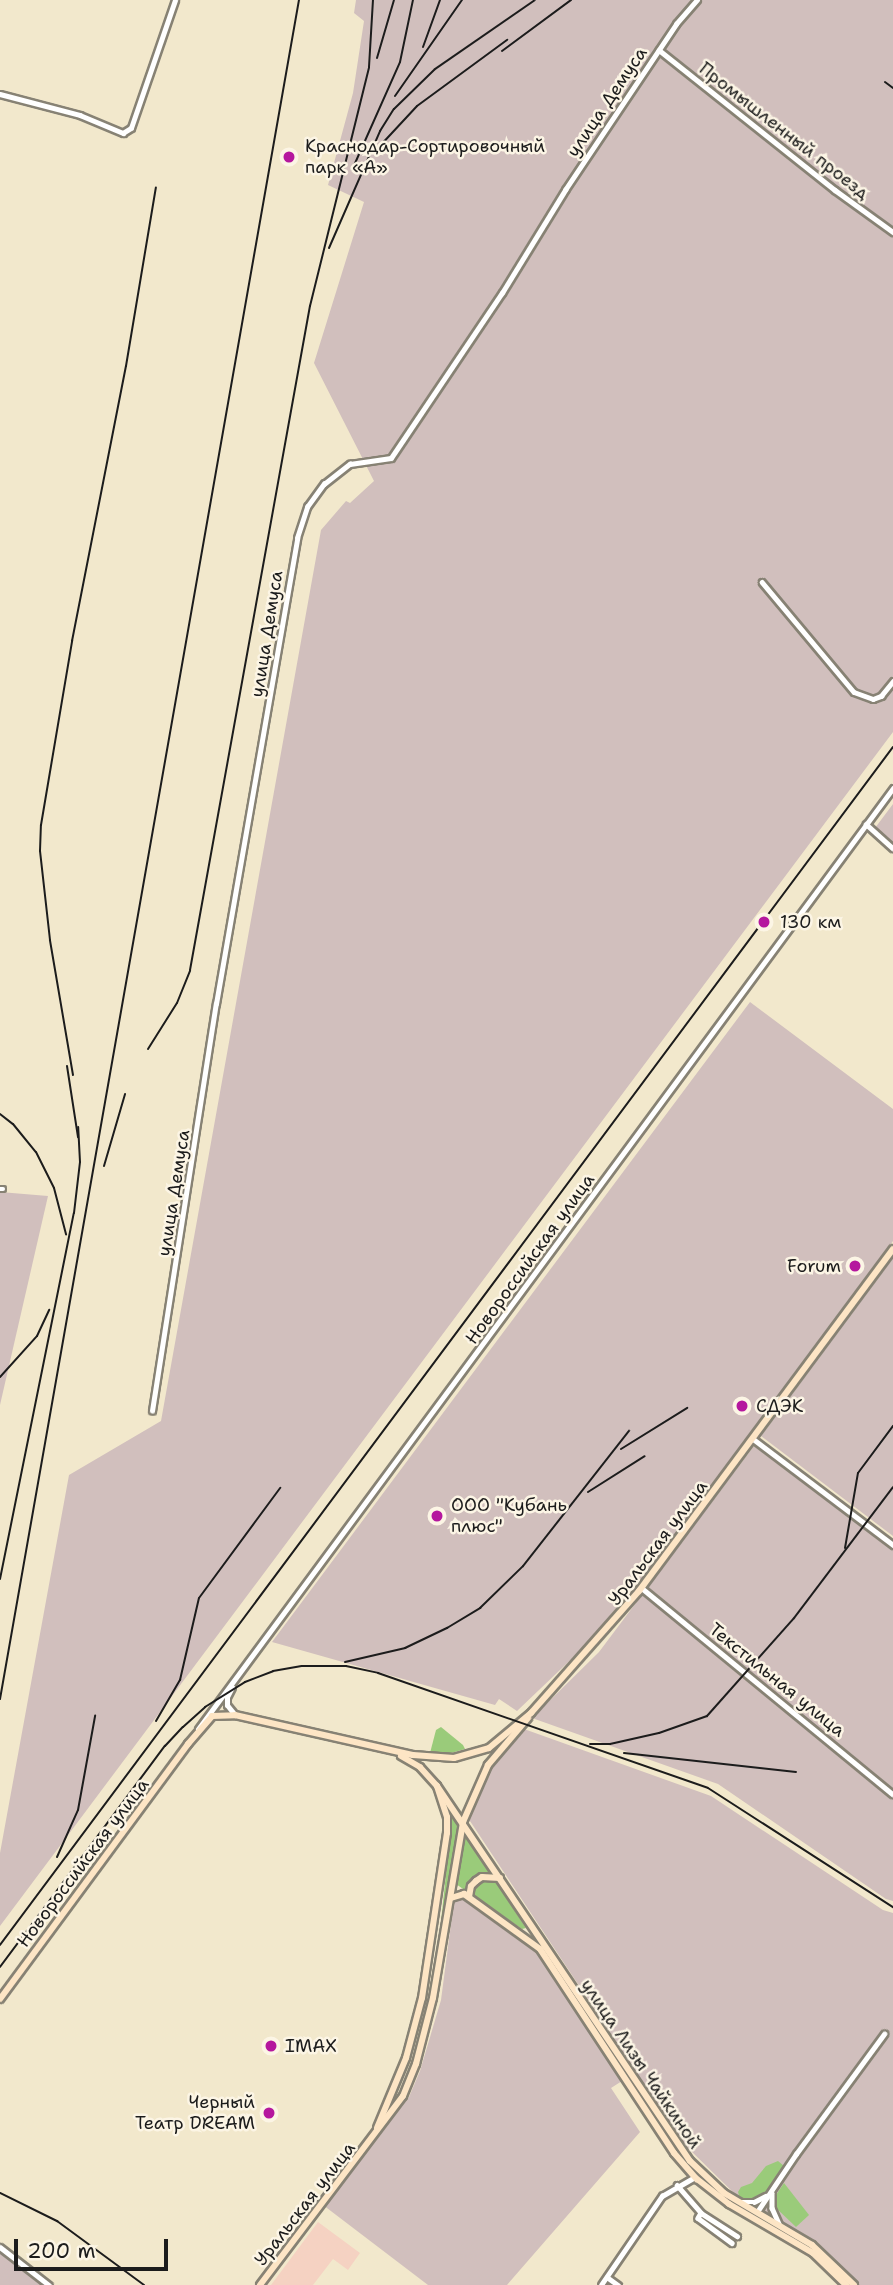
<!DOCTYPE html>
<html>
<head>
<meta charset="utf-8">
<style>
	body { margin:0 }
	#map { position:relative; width:893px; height:2285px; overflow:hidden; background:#f2e8cc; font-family:"Shantell Sans",sans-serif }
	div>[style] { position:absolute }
	.built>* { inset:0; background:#f5d2c2 }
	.industrial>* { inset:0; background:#d1bfbd }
	.green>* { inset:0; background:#9acb7a }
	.roads { filter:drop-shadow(2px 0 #878274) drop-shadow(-2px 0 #878274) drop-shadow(0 2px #878274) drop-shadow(0 -2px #878274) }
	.minor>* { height:4.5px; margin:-2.25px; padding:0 2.25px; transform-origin:2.25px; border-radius:2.25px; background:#fff }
	.tertiary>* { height:5px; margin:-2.5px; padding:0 2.5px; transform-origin:2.5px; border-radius:2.5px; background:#fff }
	.secondary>* { height:6px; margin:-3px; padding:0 3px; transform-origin:3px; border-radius:3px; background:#fde5c5 }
	.rail>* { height:2px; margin:-1px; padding:0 1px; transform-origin:1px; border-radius:1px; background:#1c1c1c }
	.dots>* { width:19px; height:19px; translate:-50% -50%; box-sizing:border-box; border:4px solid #fcf5e5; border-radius:50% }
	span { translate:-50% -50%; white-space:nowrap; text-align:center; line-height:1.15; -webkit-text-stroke:5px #fcf5e5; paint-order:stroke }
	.street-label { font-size:18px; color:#1c1c1c }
	.poi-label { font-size:18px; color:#1c1c1c }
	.left { translate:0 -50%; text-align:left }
	.right { translate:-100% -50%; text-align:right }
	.scale { position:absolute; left:14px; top:2239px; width:154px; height:32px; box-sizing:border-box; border:4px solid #1c1c1c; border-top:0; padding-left:9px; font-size:21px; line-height:24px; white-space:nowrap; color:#1c1c1c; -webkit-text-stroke:5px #fcf5e5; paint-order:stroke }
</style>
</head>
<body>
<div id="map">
	<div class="built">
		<i style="clip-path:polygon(318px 2222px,360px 2253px,348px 2270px,333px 2259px,313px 2285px,271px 2285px)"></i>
	</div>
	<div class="industrial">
		<i style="clip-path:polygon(356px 0,893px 0,893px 732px,0 1926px,0 1853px,69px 1475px,161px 1421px,321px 530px,346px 501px,350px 503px,374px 481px,314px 363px,364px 202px,328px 185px,353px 93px,364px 21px,354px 13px)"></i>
		<i style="clip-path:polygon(893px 804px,893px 843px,875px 828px)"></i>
		<i style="clip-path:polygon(750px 1002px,893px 1109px,893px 1241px,742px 1444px,649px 1569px,583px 1648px,517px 1711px,499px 1699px,495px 1705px,272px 1642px)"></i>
		<i style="clip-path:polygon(0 1192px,48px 1196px,0 1405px)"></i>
		<i style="clip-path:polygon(893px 1258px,893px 1536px,761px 1436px)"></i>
		<i style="clip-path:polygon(754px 1446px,893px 1550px,893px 1901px,886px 1899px,718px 1784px,532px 1718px,599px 1652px)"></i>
		<i style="clip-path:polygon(524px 1729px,711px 1796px,883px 1910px,893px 1913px,893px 2285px,858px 2285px,816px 2243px,740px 2199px,688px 2148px,666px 2117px,468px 1818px,496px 1758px)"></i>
		<i style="clip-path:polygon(462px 1898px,526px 1939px,542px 1956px,605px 2051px,622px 2081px,611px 2088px,640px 2132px,507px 2285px,428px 2285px,323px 2205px,409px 2097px,420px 2071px,441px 2000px,454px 1901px)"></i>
		<i style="clip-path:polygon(0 2250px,45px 2285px,0 2285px)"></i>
	</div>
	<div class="green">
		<i style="clip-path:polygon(441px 1727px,463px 1745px,465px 1749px,451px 1753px,430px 1753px,436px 1730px)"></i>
		<i style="clip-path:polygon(452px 1816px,458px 1824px,439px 1960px,437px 1960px)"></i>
		<i style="clip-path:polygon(464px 1832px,490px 1873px,478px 1875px,468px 1884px,466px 1891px,456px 1884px)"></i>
		<i style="clip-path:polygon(490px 1879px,496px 1882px,526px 1928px,522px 1929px,472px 1895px,477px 1883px)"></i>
		<i style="clip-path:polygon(778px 2161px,784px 2166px,764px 2196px,754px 2200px,740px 2199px,738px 2192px,741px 2187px,752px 2183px,766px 2166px)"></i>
		<i style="clip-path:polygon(784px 2183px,809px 2215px,796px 2227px,775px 2207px,774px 2198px)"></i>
	</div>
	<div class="roads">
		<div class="minor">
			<i style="left:659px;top:50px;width:225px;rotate:38.5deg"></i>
			<i style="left:835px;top:190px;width:72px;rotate:35.9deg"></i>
			<i style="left:0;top:94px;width:83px;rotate:14.7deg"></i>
			<i style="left:80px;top:115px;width:47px;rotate:22.7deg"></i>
			<i style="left:123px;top:133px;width:9px;rotate:-32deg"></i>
			<i style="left:131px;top:128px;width:135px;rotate:-71deg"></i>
			<i style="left:762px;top:582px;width:143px;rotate:50.1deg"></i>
			<i style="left:854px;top:692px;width:20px;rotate:20deg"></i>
			<i style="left:873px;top:699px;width:9px;rotate:-21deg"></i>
			<i style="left:881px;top:696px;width:19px;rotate:-51deg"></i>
			<i style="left:866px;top:824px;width:36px;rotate:42deg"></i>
			<i style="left:0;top:1189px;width:3px"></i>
			<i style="left:152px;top:1411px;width:412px;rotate:-81.1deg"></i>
			<i style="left:216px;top:1004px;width:473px;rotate:-80.1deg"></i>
			<i style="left:297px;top:538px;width:33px;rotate:-72deg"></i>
			<i style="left:307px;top:507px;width:29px;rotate:-54deg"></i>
			<i style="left:324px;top:484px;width:33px;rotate:-38deg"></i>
			<i style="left:350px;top:464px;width:41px;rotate:-8.3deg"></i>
			<i style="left:391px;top:458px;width:199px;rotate:-56.1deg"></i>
			<i style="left:502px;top:293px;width:121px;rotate:-58.5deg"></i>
			<i style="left:565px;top:190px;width:200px;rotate:-56.2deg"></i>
			<i style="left:676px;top:24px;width:32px;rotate:-49deg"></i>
			<i style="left:643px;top:1589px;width:323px;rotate:39.4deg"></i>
			<i style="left:677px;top:2185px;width:37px;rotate:49deg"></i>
			<i style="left:701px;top:2213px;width:6px;rotate:121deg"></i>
			<i style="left:698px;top:2218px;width:42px;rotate:36.3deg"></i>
			<i style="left:772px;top:2193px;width:15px;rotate:90deg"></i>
			<i style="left:772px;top:2208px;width:17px;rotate:66deg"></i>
			<i style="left:742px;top:2202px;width:12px"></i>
			<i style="left:754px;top:2202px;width:13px;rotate:-27deg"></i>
			<i style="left:757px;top:2212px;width:70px;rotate:-56.1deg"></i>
			<i style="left:796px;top:2154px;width:149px;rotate:-53.7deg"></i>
			<i style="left:701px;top:2213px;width:43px;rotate:32.6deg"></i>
			<i style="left:0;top:2247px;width:62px;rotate:37.8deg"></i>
			<i style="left:607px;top:2277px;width:14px;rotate:36deg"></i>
			<i style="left:601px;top:2285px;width:108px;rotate:-55.6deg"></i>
			<i style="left:662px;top:2196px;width:38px;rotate:-30deg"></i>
		</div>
		<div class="tertiary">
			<i style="left:753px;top:1439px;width:176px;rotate:37.1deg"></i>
			<i style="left:232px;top:1687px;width:11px;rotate:117deg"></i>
			<i style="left:227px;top:1697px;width:8px;rotate:90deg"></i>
			<i style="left:227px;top:1705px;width:13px;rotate:51deg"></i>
			<i style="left:198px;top:1729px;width:1170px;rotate:-53.55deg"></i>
		</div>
		<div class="secondary">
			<i style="left:437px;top:1786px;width:452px;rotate:56deg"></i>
			<i style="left:690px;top:2161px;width:47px;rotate:43.3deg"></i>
			<i style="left:724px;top:2193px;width:102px;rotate:30.6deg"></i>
			<i style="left:812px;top:2245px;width:58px;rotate:43.6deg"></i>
			<i style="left:469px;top:1897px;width:11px;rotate:-80deg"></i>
			<i style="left:471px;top:1886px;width:7px;rotate:-45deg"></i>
			<i style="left:476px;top:1881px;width:7px;rotate:-34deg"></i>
			<i style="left:482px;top:1877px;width:18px;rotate:3deg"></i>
			<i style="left:451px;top:1898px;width:14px;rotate:-17deg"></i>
			<i style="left:464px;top:1894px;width:94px;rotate:35.9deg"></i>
			<i style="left:540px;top:1949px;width:244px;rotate:56.7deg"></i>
			<i style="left:674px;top:2153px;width:35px;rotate:49deg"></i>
			<i style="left:697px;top:2179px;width:41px;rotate:38deg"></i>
			<i style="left:729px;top:2204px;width:97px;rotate:30.3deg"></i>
			<i style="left:813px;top:2253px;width:46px;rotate:44.1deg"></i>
			<i style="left:0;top:1999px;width:317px;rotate:-53.6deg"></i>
			<i style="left:188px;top:1744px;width:37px;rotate:-49deg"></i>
			<i style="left:212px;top:1716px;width:23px;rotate:-2deg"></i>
			<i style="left:235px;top:1715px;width:182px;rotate:12.7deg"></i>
			<i style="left:413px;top:1755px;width:41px;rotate:4.2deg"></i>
			<i style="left:454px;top:1758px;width:36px;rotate:-16deg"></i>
			<i style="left:489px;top:1748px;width:55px;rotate:-39.8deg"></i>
			<i style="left:531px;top:1713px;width:163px;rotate:-48.5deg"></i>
			<i style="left:639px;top:1591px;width:426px;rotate:-53.4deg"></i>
			<i style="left:377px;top:2128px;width:76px;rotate:-67.5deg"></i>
			<i style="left:406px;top:2058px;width:62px;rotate:-75.1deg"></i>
			<i style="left:422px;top:1998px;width:167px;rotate:-81.4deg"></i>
			<i style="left:447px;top:1833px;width:16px;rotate:-90deg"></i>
			<i style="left:447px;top:1817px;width:33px;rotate:-108deg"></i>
			<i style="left:437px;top:1786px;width:25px;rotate:-132deg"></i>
			<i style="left:420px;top:1767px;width:22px;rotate:-150deg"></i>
			<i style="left:260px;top:2285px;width:237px;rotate:-52.9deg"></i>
			<i style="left:403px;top:2096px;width:35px;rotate:-68deg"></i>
			<i style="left:416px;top:2064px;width:68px;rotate:-75.6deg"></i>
			<i style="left:433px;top:1998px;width:179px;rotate:-80.3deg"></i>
			<i style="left:463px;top:1822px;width:62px;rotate:-66.3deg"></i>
			<i style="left:488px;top:1765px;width:62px;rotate:-49.6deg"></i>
		</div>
	</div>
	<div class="rail">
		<i style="left:423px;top:47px;width:50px;rotate:-70.1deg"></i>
		<i style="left:502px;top:51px;width:86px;rotate:-36.5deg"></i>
		<i style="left:377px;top:58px;width:60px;rotate:-73.7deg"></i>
		<i style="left:885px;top:82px;width:10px;rotate:37deg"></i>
		<i style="left:395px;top:96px;width:117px;rotate:-55.1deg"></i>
		<i style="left:378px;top:148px;width:57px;rotate:-47.1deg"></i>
		<i style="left:417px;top:106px;width:112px;rotate:-36.3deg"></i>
		<i style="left:352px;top:170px;width:118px;rotate:-66deg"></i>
		<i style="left:400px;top:62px;width:63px;rotate:-78.2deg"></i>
		<i style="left:329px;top:248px;width:128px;rotate:-66.4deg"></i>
		<i style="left:380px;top:131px;width:26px;rotate:-58deg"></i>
		<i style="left:394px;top:109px;width:57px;rotate:-44.3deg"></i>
		<i style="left:435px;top:69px;width:121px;rotate:-34.6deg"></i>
		<i style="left:148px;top:1049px;width:54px;rotate:-57.8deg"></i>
		<i style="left:177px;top:1003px;width:35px;rotate:-68deg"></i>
		<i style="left:190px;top:970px;width:675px;rotate:-79.76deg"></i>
		<i style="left:310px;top:306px;width:246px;rotate:-76.1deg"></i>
		<i style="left:369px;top:67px;width:67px;rotate:-86.6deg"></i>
		<i style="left:67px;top:1066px;width:72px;rotate:81.2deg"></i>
		<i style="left:73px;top:1075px;width:137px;rotate:-99.7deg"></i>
		<i style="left:50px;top:940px;width:90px;rotate:-96.4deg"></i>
		<i style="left:40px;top:851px;width:26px;rotate:-88deg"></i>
		<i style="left:41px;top:825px;width:187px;rotate:-80.4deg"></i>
		<i style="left:72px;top:641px;width:280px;rotate:-78.9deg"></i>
		<i style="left:126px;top:366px;width:181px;rotate:-80.5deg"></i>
		<i style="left:0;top:1114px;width:16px;rotate:38deg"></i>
		<i style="left:13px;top:1124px;width:36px;rotate:51deg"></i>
		<i style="left:36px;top:1152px;width:40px;rotate:63.4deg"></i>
		<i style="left:54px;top:1188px;width:48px;rotate:75.4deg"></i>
		<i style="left:104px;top:1166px;width:75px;rotate:-73.7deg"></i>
		<i style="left:0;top:1377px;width:55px;rotate:-47.9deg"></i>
		<i style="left:37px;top:1336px;width:29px;rotate:-65deg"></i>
		<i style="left:621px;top:1449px;width:78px;rotate:-31.8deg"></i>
		<i style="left:588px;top:1492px;width:67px;rotate:-32.3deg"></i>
		<i style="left:845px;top:1548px;width:76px;rotate:-80.2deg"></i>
		<i style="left:858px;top:1473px;width:59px;rotate:-53.3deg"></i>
		<i style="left:0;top:1579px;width:373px;rotate:-78.6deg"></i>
		<i style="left:74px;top:1213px;width:51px;rotate:-83.3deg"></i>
		<i style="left:80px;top:1162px;width:35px;rotate:-93deg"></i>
		<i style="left:345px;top:1662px;width:62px;rotate:-13.1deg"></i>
		<i style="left:405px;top:1648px;width:47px;rotate:-25.5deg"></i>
		<i style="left:447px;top:1628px;width:39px;rotate:-31deg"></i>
		<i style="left:480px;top:1608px;width:60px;rotate:-44.3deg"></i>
		<i style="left:523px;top:1566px;width:172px;rotate:-51.9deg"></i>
		<i style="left:0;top:1699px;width:1725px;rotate:-80.02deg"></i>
		<i style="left:156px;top:1721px;width:48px;rotate:-59.7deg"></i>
		<i style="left:180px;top:1680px;width:84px;rotate:-77deg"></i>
		<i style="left:199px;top:1598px;width:137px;rotate:-53.6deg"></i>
		<i style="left:590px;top:1744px;width:20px"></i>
		<i style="left:610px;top:1744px;width:50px;rotate:-12.7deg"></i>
		<i style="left:659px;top:1733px;width:51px;rotate:-19.5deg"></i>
		<i style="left:707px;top:1716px;width:131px;rotate:-48.4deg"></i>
		<i style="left:794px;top:1618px;width:164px;rotate:-52.9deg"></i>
		<i style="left:624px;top:1753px;width:173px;rotate:6.3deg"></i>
		<i style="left:57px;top:1857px;width:51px;rotate:-65.9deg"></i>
		<i style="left:78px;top:1810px;width:96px;rotate:-79.7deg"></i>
		<i style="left:0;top:1945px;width:1494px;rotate:-53.3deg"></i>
		<i style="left:0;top:1967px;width:276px;rotate:-53.3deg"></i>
		<i style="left:165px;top:1746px;width:26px;rotate:-47deg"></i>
		<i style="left:183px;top:1727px;width:30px;rotate:-42deg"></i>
		<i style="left:205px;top:1707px;width:47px;rotate:-32deg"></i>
		<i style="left:245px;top:1682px;width:30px;rotate:-21deg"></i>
		<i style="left:273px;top:1671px;width:29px;rotate:-10deg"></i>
		<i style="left:302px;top:1666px;width:44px"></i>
		<i style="left:346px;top:1666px;width:33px;rotate:12deg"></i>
		<i style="left:378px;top:1673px;width:349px;rotate:19.2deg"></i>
		<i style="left:708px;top:1788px;width:220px;rotate:32.8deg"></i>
		<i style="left:0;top:2193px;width:64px;rotate:26.2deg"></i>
		<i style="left:57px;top:2221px;width:108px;rotate:36.3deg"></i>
	</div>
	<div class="dots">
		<i style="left:289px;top:157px;background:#b5179e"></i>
		<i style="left:764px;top:922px;background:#b5179e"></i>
		<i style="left:855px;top:1266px;background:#b5179e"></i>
		<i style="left:742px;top:1406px;background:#b5179e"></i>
		<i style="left:437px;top:1516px;background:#b5179e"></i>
		<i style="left:271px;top:2046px;background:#b5179e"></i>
		<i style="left:269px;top:2113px;background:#b5179e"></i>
	</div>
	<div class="street-label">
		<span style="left:607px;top:102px;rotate:-56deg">улица Демуса</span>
		<span style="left:784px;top:131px;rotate:38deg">Промышленный проезд</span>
		<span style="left:267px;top:634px;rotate:-81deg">улица Демуса</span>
		<span style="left:174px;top:1193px;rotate:-81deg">улица Демуса</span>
		<span style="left:530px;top:1259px;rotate:-54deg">Новороссийская улица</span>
		<span style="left:658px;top:1543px;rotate:-53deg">Уральская улица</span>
		<span style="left:777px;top:1680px;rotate:39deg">Текстильная улица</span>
		<span style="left:83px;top:1863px;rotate:-53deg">Новороссийская улица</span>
		<span style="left:641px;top:2064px;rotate:56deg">улица Лизы Чайкиной</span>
		<span style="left:305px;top:2204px;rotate:-52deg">Уральская улица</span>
	</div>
	<div class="poi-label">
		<span class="left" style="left:305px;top:157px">Краснодар-Сортировочный<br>парк «А»</span>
		<span class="left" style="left:780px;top:922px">130 км</span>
		<span class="right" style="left:841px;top:1266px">Forum</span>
		<span class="left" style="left:756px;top:1406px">СДЭК</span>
		<span class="left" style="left:451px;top:1516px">ООО "Кубань<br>плюс"</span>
		<span class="left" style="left:285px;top:2046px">IMAX</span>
		<span class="right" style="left:255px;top:2113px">Черный<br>Театр DREAM</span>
	</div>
	<div class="scale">200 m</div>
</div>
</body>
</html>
